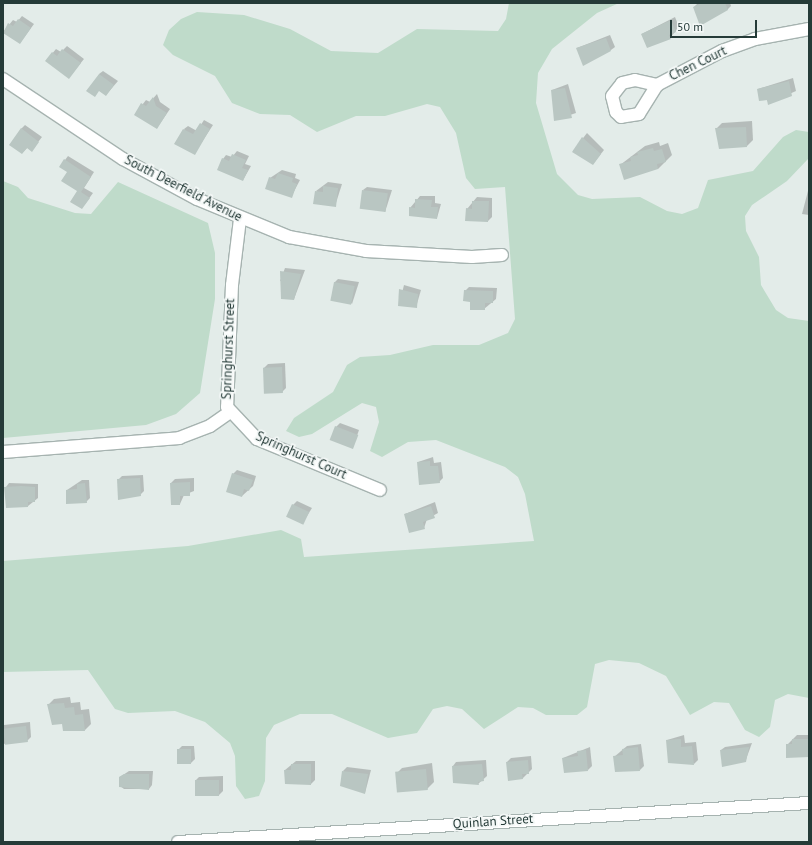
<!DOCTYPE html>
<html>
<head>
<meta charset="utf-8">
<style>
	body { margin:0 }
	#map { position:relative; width:812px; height:845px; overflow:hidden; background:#e3ece9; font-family:"PT Sans",sans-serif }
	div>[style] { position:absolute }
	.green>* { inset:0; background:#bfdbca }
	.shadow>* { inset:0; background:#0003 }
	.building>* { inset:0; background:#b9c6c2; transform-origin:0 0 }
	.roads { filter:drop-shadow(1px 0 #a6b3b0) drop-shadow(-1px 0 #a6b3b0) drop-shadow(0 1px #a6b3b0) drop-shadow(0 -1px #a6b3b0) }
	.minor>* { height:12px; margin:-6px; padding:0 6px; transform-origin:6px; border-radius:6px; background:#fff }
	.tertiary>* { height:12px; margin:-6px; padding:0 6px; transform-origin:6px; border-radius:6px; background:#fff }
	span { translate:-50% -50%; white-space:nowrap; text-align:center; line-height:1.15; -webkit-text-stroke:3.5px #f4f8f7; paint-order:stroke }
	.street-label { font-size:13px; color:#253b38 }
	.frame { position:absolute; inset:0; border:4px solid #253b38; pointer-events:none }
	.scale { position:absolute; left:670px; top:20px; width:87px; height:18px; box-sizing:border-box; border:2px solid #253b38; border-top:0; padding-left:5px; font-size:12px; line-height:14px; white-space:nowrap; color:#253b38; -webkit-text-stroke:3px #f4f8f7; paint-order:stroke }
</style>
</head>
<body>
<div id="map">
	<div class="green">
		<i style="clip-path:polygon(509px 3px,619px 3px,597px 13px,552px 49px,538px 73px,536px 103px,557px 174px,578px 195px,592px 199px,640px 197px,667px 211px,682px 214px,698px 208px,708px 180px,753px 171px,783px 137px,796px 130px,809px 132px,808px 159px,787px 181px,752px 205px,745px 216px,746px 231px,759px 257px,761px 285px,776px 310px,788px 318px,809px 321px,809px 698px,788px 694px,775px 700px,770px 727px,759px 737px,745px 730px,729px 703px,714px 702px,690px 715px,666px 676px,639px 663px,609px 660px,595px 664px,587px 707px,577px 715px,546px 715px,533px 708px,518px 707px,484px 729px,462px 709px,447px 706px,433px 709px,417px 733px,388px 738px,332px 714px,300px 714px,274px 725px,266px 738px,265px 781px,259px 796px,245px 799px,236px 786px,235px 756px,230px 743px,205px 722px,175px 711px,128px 713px,115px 709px,88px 670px,3px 672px,3px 561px,188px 546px,281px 530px,301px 539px,304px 557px,534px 541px,525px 494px,518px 477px,505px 467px,436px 440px,408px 442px,382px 457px,370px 451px,379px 422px,376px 407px,362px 403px,312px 434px,299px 437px,286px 431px,294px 418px,333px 392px,347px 365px,360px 357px,390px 355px,433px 345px,479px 345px,508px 333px,515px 319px,505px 187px,475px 189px,466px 178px,456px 133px,440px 107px,427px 104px,385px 116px,356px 116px,317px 132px,290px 115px,260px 114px,232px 103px,215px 76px,173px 55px,163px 45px,169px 30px,181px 19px,197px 12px,244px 15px,290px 29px,331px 51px,378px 53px,417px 29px,498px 31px,506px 19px)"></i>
		<i style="clip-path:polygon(3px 181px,18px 187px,28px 198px,75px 213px,91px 214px,118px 182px,208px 223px,215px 253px,215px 299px,200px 393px,176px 414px,146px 425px,3px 438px)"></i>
	</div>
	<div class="shadow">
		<i style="clip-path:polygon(698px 3px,730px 3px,731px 6px,727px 10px,694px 7px)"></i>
		<i style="clip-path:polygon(22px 16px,34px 24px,20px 43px,3px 32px,13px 20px,17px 22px)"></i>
		<i style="clip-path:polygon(675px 17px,679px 27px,670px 38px,642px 34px)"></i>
		<i style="clip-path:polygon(610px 35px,615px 47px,611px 50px,577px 48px)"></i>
		<i style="clip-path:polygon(67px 46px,84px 59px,72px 74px,46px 61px,56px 49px,61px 52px)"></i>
		<i style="clip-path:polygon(103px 71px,118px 81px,106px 95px,100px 90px,99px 74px)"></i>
		<i style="clip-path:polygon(793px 78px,796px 91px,769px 103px,758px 89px)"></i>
		<i style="clip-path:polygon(568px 84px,576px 113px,555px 120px,552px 90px)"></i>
		<i style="clip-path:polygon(157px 94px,160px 102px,170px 109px,157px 128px,135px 114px,146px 100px,150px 102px)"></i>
		<i style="clip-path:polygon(204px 120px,213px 125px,194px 154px,184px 129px,188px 126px,197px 131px)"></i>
		<i style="clip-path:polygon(752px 121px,753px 140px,747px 146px,716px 129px,722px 123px)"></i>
		<i style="clip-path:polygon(25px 125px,42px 137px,32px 150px,28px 147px,22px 153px,21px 129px)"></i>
		<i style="clip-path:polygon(587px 133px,604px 150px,593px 164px,573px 151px)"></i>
		<i style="clip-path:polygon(659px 142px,660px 146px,668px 143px,672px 155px,658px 169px,620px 165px,645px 146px)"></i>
		<i style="clip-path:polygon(237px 151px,249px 156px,245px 164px,251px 166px,243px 180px,223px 159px,226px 155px,232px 157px)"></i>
		<i style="clip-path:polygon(68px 156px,94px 172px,84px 188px,93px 193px,85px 204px,69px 172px,65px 160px)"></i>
		<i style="clip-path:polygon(282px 170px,296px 174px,295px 178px,300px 180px,291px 197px,270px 178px)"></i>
		<i style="clip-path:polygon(328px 182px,342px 184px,335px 206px,316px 191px)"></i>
		<i style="clip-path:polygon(367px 187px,392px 190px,385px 212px,363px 190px)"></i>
		<i style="clip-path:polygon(809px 187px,809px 215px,802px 214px)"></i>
		<i style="clip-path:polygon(420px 196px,435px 196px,435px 203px,441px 204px,437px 218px,410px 208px)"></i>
		<i style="clip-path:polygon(477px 197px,492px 198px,492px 217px,488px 221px,467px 209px)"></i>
		<i style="clip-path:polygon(285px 268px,305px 270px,294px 299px,285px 282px,280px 281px)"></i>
		<i style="clip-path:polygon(338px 279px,359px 282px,352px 304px,334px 283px)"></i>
		<i style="clip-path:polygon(404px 285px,421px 290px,416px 307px,399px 305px)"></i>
		<i style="clip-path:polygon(469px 287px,497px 288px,496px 299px,484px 309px,471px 301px,465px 291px)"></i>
		<i style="clip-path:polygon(285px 363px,286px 388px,282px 392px,264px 368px,268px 364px)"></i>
		<i style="clip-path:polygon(340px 423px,359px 430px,353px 447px,336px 427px)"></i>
		<i style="clip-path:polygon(433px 457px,434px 463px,441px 462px,443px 478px,439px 482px,418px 462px)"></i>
		<i style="clip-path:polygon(237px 470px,256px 476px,253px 486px,242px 496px,233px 474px)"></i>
		<i style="clip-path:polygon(143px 475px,144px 491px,140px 495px,118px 480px,122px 476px)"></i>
		<i style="clip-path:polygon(194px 478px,194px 491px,184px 495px,180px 504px,171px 483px,175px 479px)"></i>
		<i style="clip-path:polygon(82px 480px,89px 480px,90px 498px,86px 502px,67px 490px)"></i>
		<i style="clip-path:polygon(9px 483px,38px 484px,38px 498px,28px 506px,6px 487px)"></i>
		<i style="clip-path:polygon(297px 501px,312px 508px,302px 524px,293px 505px)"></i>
		<i style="clip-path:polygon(435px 502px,438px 513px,427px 519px,424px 528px,405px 514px)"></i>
		<i style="clip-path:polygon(70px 697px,71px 703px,80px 702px,81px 710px,89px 709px,91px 724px,85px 730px,48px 705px,54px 699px)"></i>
		<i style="clip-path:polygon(30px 722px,31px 737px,27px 741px,3px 744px,4px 725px)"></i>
		<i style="clip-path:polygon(684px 735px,685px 743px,696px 742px,698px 760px,694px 764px,667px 740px)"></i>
		<i style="clip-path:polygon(797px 735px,809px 735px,809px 757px,787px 745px)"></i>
		<i style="clip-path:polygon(752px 743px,745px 762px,721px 750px,725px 747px)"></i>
		<i style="clip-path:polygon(641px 744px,644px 766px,640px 770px,614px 757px,627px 746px)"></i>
		<i style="clip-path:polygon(182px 746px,194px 746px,195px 759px,191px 763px,178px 750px)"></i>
		<i style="clip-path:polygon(590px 747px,592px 766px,588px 770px,563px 758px)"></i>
		<i style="clip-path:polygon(531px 756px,532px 769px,522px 779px,507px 762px,511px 758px)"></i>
		<i style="clip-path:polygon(486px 760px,487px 776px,478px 784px,453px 766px,456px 762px)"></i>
		<i style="clip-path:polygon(296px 761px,315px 761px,315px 780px,311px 784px,286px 783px,285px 770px)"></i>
		<i style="clip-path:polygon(432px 763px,434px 782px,427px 789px,396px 774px,402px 768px)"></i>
		<i style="clip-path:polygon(347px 767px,371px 770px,365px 793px,343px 771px)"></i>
		<i style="clip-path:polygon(129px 771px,153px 771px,152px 785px,149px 789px,124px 789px,120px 786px,120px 777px)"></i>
		<i style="clip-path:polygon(223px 776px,223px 791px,219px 795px,196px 780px,199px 777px)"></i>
	</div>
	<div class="building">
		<i style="clip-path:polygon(702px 3px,725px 3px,728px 10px,700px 26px,693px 7px)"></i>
		<i style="clip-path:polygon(18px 19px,31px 28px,20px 44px,3px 33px,8px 23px,13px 26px)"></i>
		<i style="clip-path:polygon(671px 20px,676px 32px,669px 35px,671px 39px,647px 48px,641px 34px)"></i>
		<i style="clip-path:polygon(606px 38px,611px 51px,583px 66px,576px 48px)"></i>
		<i style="clip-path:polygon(62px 49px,81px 63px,69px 79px,45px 61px,52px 52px,57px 56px)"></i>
		<i style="clip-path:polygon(99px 74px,114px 85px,106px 96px,99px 91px,95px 97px,86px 91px)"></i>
		<i style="clip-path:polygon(789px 81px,792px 96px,768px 105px,767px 100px,759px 101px,757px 89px)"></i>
		<i style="clip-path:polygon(565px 88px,572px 118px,554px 121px,551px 90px)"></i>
		<i style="clip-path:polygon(153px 97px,156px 106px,167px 113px,157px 129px,134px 115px,141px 103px,146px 106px)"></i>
		<i style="clip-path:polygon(200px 123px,210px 129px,195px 155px,174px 144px,183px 129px,193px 134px)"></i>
		<i style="clip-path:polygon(746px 127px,747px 147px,719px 149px,715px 128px)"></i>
		<i style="clip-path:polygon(21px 128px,39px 142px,32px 152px,27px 148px,22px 154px,9px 145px)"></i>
		<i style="clip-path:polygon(582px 137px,601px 154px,593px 165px,572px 152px)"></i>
		<i style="clip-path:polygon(653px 148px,654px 151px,662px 149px,666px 162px,657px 164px,658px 169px,624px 180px,619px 164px,631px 161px,630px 157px,638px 155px,637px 152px)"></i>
		<i style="clip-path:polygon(232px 154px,246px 160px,242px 168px,248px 170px,243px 181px,217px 170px,222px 158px,229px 161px)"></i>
		<i style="clip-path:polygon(64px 159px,91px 177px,81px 192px,90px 198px,82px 209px,70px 202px,77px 191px,61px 181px,67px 172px,59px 167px)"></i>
		<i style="clip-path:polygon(278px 173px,293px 178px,292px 182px,297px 184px,292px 198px,265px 189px,269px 177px,275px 179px)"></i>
		<i style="clip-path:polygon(323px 186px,338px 188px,336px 207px,313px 204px,315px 191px,323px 192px)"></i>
		<i style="left:362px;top:190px;width:26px;height:19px;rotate:7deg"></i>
		<i style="clip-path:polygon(415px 199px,432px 200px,431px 207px,438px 207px,437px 219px,409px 216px,409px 207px,415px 208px)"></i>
		<i style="clip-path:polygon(472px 201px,489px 201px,488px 222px,465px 221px,466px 208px,472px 209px)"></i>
		<i style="clip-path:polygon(280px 271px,301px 274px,294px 300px,281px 299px)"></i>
		<i style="left:334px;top:282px;width:21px;height:19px;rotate:11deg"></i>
		<i style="clip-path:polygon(399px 289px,418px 294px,417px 308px,398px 306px)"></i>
		<i style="clip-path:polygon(464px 290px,493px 291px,493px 303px,485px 303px,485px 310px,470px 310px,470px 302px,463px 301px)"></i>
		<i style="left:282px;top:367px;width:26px;height:19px;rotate:88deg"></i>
		<i style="left:335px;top:426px;width:25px;height:15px;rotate:21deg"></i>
		<i style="clip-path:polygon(430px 461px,430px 466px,438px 466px,440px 483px,419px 485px,417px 462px)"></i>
		<i style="clip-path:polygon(232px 473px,253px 480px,249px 491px,244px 489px,242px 497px,226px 492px)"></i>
		<i style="clip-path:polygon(140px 478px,141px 496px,118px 500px,117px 479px)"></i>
		<i style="clip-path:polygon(190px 482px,190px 496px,180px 496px,180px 505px,171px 505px,170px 483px)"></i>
		<i style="clip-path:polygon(85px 483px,87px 503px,66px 504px,66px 490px,77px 489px,77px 484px)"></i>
		<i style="clip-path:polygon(21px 486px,35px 487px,35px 502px,28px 502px,28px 507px,6px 508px,4px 487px)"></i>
		<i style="left:292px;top:504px;width:19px;height:14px;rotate:25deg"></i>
		<i style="clip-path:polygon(431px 506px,435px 518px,423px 522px,425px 529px,409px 533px,404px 514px)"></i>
		<i style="clip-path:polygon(64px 703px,65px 708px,74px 707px,75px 715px,83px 714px,85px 731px,63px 731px,62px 724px,52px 725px,47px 704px)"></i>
		<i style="left:26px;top:726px;width:16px;height:23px;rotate:83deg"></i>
		<i style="clip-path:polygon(681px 739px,681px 747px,692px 746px,694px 765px,668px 763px,666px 740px)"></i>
		<i style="clip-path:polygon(792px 739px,809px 739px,809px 757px,786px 758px,786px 744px,792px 744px)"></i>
		<i style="clip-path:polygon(638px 747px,640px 771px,615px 772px,613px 756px,623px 755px,622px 749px)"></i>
		<i style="clip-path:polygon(749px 747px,746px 762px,722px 767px,720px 750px)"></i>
		<i style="left:177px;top:749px;width:14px;height:15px"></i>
		<i style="clip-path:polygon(586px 750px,588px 771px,564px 773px,562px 758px,578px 756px,577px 751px)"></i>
		<i style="clip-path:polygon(528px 760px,529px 774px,522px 774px,523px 779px,508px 781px,506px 762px)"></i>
		<i style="clip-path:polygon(291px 764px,311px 764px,311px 785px,285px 784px,284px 770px,291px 770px)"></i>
		<i style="clip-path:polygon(482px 764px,484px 781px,478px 782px,479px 785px,453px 783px,452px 766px)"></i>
		<i style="left:426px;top:769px;width:21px;height:31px;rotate:85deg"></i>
		<i style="clip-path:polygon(342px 771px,368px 774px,365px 794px,340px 786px)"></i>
		<i style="clip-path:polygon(124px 774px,149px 774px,149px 790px,119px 787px,119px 777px)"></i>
		<i style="left:195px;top:780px;width:24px;height:16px"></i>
	</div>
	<div class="roads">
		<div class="minor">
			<i style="left:3px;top:79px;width:144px;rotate:33.7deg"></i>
			<i style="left:123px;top:159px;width:84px;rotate:28.4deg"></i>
			<i style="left:197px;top:199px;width:100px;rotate:22.4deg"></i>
			<i style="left:289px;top:237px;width:78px;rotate:10.3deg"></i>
			<i style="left:366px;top:251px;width:106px;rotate:3.2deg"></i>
			<i style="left:472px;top:257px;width:30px;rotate:-4deg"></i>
			<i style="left:635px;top:80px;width:23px;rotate:13deg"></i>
			<i style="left:657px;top:85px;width:34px;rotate:122deg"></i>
			<i style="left:639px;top:114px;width:18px;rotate:171deg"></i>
			<i style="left:621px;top:117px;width:7px;rotate:-135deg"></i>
			<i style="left:616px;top:112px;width:16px;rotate:-104deg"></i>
			<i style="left:612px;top:96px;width:16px;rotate:-52deg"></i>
			<i style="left:622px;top:83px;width:13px;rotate:-13deg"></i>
			<i style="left:657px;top:85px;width:73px;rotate:-27.6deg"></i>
			<i style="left:722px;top:51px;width:35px;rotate:-20deg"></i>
			<i style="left:755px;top:39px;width:55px;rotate:-10.5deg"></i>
			<i style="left:240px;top:219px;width:66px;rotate:96.9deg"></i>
			<i style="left:232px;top:285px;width:122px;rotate:92.3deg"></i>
			<i style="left:227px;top:407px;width:44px;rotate:46.8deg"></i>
			<i style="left:257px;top:439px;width:133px;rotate:22.5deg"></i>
			<i style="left:3px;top:452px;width:177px;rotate:-4.5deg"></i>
			<i style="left:179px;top:438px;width:33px;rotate:-21deg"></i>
			<i style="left:210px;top:426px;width:24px;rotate:-35deg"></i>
		</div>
		<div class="tertiary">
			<i style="left:178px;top:842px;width:632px;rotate:-3.54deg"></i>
		</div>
	</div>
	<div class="street-label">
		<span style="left:698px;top:64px;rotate:-26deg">Chen Court</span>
		<span style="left:183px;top:189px;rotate:27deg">South Deerfield Avenue</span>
		<span style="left:229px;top:349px;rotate:-88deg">Springhurst Street</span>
		<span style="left:301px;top:456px;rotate:24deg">Springhurst Court</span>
		<span style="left:493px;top:822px;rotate:-4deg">Quinlan Street</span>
	</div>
	<div class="frame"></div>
	<div class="scale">50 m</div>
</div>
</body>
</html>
